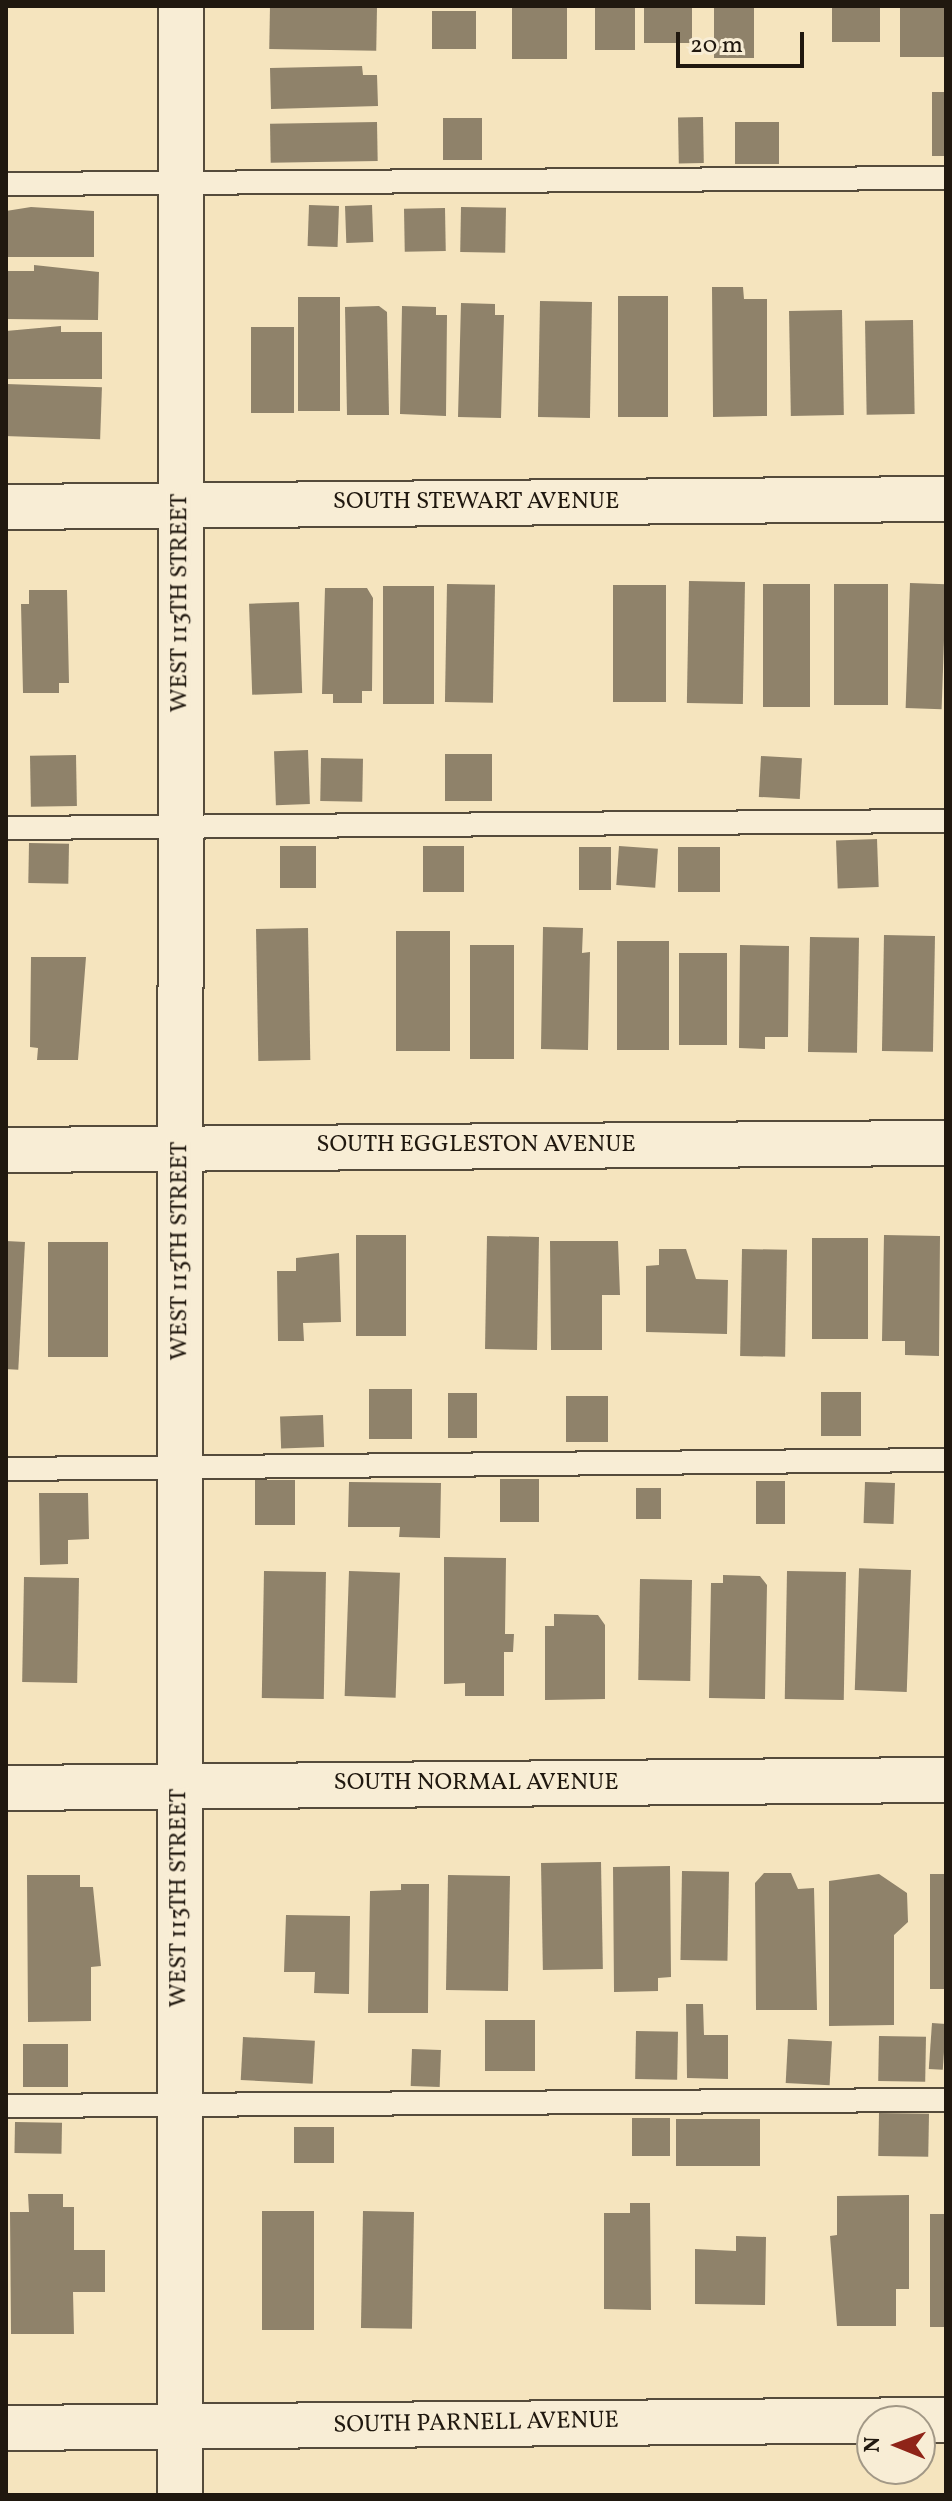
<!DOCTYPE html>
<html>
<head>
<meta charset="utf-8">
<style>
	body { margin:0 }
	#map { position:relative; width:952px; height:2501px; overflow:hidden; background:#f5e4be; font-family:Vollkorn,serif }
	div>[style] { position:absolute }
	.building>* { inset:0; background:#8f826a; transform-origin:0 0 }
	.roads { filter:drop-shadow(2px 0 #554b3b) drop-shadow(-2px 0 #554b3b) drop-shadow(0 2px #554b3b) drop-shadow(0 -2px #554b3b) }
	.service>* { height:22px; margin:-11px; padding:0 11px; transform-origin:11px; border-radius:11px; background:#f8edd5 }
	.minor>* { height:44px; margin:-22px; padding:0 22px; transform-origin:22px; border-radius:22px; background:#f8edd5 }
	span { translate:-50% -50%; white-space:nowrap; text-align:center; line-height:1.15; -webkit-text-stroke:8px #f8edd5; paint-order:stroke }
	.street-label { font-size:24px; color:#20180f }
	.frame { position:absolute; inset:0; border:8px solid #20180f; pointer-events:none }
	.north { position:absolute; left:856px; top:2405px; width:80px; height:80px; box-sizing:border-box; background:#f8edd5; border:2px solid #a29886; border-radius:50%; rotate:271deg; font-size:22px; font-weight:700; line-height:32px; text-align:center; color:#20180f }
	.north::after { content:''; display:block; margin:auto; width:28px; height:36px; background:#8f2418; clip-path:polygon(50% 0,100% 100%,50% 72%,0 100%) }
	.scale { position:absolute; left:676px; top:32px; width:128px; height:36px; box-sizing:border-box; border:4px solid #20180f; border-top:0; padding-left:10px; font-size:24px; line-height:28px; white-space:nowrap; color:#20180f; -webkit-text-stroke:6px #f8edd5; paint-order:stroke }
</style>
</head>
<body>
<div id="map">
	<div class="building">
		<i style="left:270px;top:6px;width:107px;height:43px;rotate:1deg"></i>
		<i style="left:512px;top:6px;width:55px;height:53px"></i>
		<i style="left:595px;top:6px;width:40px;height:44px"></i>
		<i style="left:644px;top:6px;width:48px;height:37px"></i>
		<i style="left:714px;top:6px;width:40px;height:52px"></i>
		<i style="left:832px;top:6px;width:48px;height:36px"></i>
		<i style="left:900px;top:6px;width:46px;height:51px"></i>
		<i style="left:432px;top:11px;width:44px;height:38px"></i>
		<i style="clip-path:polygon(362px 66px,363px 75px,377px 75px,378px 106px,271px 109px,270px 68px)"></i>
		<i style="left:932px;top:92px;width:14px;height:64px"></i>
		<i style="left:703px;top:117px;width:46px;height:25px;rotate:89deg"></i>
		<i style="left:443px;top:118px;width:39px;height:42px"></i>
		<i style="left:377px;top:122px;width:39px;height:107px;rotate:89deg"></i>
		<i style="left:735px;top:122px;width:44px;height:42px"></i>
		<i style="left:309px;top:205px;width:30px;height:41px;rotate:2deg"></i>
		<i style="left:372px;top:205px;width:37px;height:27px;rotate:88deg"></i>
		<i style="clip-path:polygon(31px 207px,94px 211px,94px 257px,6px 257px,6px 211px)"></i>
		<i style="left:461px;top:207px;width:45px;height:45px;rotate:1deg"></i>
		<i style="left:445px;top:208px;width:43px;height:41px;rotate:89deg"></i>
		<i style="clip-path:polygon(34px 265px,99px 272px,98px 320px,6px 319px,6px 271px,34px 271px)"></i>
		<i style="clip-path:polygon(712px 287px,743px 287px,744px 299px,767px 299px,767px 416px,713px 417px)"></i>
		<i style="left:668px;top:296px;width:121px;height:50px;rotate:90deg"></i>
		<i style="left:298px;top:297px;width:42px;height:114px"></i>
		<i style="left:540px;top:301px;width:52px;height:116px;rotate:1deg"></i>
		<i style="clip-path:polygon(461px 303px,495px 304px,495px 315px,504px 315px,501px 418px,458px 417px)"></i>
		<i style="clip-path:polygon(379px 306px,387px 312px,389px 415px,347px 415px,345px 307px)"></i>
		<i style="clip-path:polygon(402px 306px,436px 307px,436px 315px,447px 315px,446px 416px,400px 414px)"></i>
		<i style="left:842px;top:310px;width:105px;height:53px;rotate:89deg"></i>
		<i style="left:913px;top:320px;width:94px;height:48px;rotate:89deg"></i>
		<i style="clip-path:polygon(61px 326px,61px 332px,102px 332px,102px 379px,6px 379px,6px 331px)"></i>
		<i style="left:251px;top:327px;width:43px;height:86px"></i>
		<i style="left:6px;top:384px;width:96px;height:52px;rotate:2deg"></i>
		<i style="left:689px;top:581px;width:56px;height:122px;rotate:1deg"></i>
		<i style="left:910px;top:583px;width:36px;height:125px;rotate:2deg"></i>
		<i style="left:447px;top:584px;width:48px;height:118px;rotate:1deg"></i>
		<i style="left:810px;top:584px;width:123px;height:47px;rotate:90deg"></i>
		<i style="left:834px;top:584px;width:54px;height:121px"></i>
		<i style="left:613px;top:585px;width:53px;height:117px"></i>
		<i style="left:383px;top:586px;width:51px;height:118px"></i>
		<i style="clip-path:polygon(325px 588px,367px 588px,373px 598px,372px 691px,362px 691px,362px 703px,333px 703px,333px 694px,322px 694px)"></i>
		<i style="clip-path:polygon(29px 590px,67px 590px,69px 683px,59px 683px,59px 693px,23px 693px,21px 604px,29px 604px)"></i>
		<i style="left:299px;top:602px;width:91px;height:50px;rotate:88deg"></i>
		<i style="left:308px;top:750px;width:54px;height:34px;rotate:88deg"></i>
		<i style="left:492px;top:754px;width:47px;height:47px;rotate:90deg"></i>
		<i style="left:76px;top:755px;width:51px;height:46px;rotate:89deg"></i>
		<i style="left:761px;top:756px;width:41px;height:41px;rotate:3deg"></i>
		<i style="left:321px;top:758px;width:42px;height:43px;rotate:1deg"></i>
		<i style="left:877px;top:839px;width:48px;height:41px;rotate:88deg"></i>
		<i style="left:29px;top:843px;width:40px;height:40px;rotate:1deg"></i>
		<i style="left:280px;top:846px;width:36px;height:42px"></i>
		<i style="left:423px;top:846px;width:41px;height:46px"></i>
		<i style="left:619px;top:846px;width:39px;height:39px;rotate:4deg"></i>
		<i style="left:579px;top:847px;width:32px;height:43px"></i>
		<i style="left:678px;top:847px;width:42px;height:45px"></i>
		<i style="clip-path:polygon(543px 927px,583px 928px,582px 953px,590px 952px,588px 1050px,541px 1049px)"></i>
		<i style="left:308px;top:928px;width:132px;height:52px;rotate:89deg"></i>
		<i style="left:396px;top:931px;width:54px;height:120px"></i>
		<i style="left:884px;top:935px;width:51px;height:116px;rotate:1deg"></i>
		<i style="left:810px;top:937px;width:49px;height:115px;rotate:1deg"></i>
		<i style="left:617px;top:941px;width:52px;height:109px"></i>
		<i style="left:470px;top:945px;width:44px;height:114px"></i>
		<i style="clip-path:polygon(740px 945px,789px 946px,788px 1037px,765px 1037px,765px 1049px,739px 1048px)"></i>
		<i style="left:679px;top:953px;width:48px;height:92px"></i>
		<i style="clip-path:polygon(31px 957px,86px 957px,78px 1060px,37px 1060px,38px 1048px,30px 1047px)"></i>
		<i style="left:406px;top:1235px;width:101px;height:50px;rotate:90deg"></i>
		<i style="clip-path:polygon(884px 1235px,940px 1236px,939px 1356px,905px 1355px,905px 1341px,882px 1341px)"></i>
		<i style="left:487px;top:1236px;width:52px;height:113px;rotate:1deg"></i>
		<i style="left:812px;top:1238px;width:56px;height:101px"></i>
		<i style="left:6px;top:1241px;width:19px;height:128px;rotate:3deg"></i>
		<i style="clip-path:polygon(550px 1241px,618px 1241px,620px 1295px,602px 1295px,602px 1350px,551px 1350px)"></i>
		<i style="left:48px;top:1242px;width:60px;height:115px"></i>
		<i style="clip-path:polygon(659px 1249px,686px 1249px,696px 1279px,728px 1280px,727px 1334px,646px 1332px,646px 1266px,659px 1265px)"></i>
		<i style="left:742px;top:1249px;width:45px;height:107px;rotate:1deg"></i>
		<i style="clip-path:polygon(339px 1253px,341px 1322px,303px 1323px,304px 1341px,278px 1341px,277px 1271px,296px 1271px,296px 1258px)"></i>
		<i style="left:412px;top:1389px;width:50px;height:43px;rotate:90deg"></i>
		<i style="left:821px;top:1392px;width:40px;height:44px"></i>
		<i style="left:448px;top:1393px;width:29px;height:45px"></i>
		<i style="left:566px;top:1396px;width:42px;height:46px"></i>
		<i style="left:323px;top:1415px;width:32px;height:43px;rotate:88deg"></i>
		<i style="left:500px;top:1479px;width:39px;height:43px"></i>
		<i style="left:295px;top:1480px;width:45px;height:40px;rotate:90deg"></i>
		<i style="left:756px;top:1481px;width:29px;height:43px"></i>
		<i style="clip-path:polygon(349px 1482px,441px 1483px,440px 1538px,399px 1537px,400px 1527px,348px 1527px)"></i>
		<i style="left:865px;top:1482px;width:30px;height:41px;rotate:2deg"></i>
		<i style="left:636px;top:1488px;width:25px;height:31px"></i>
		<i style="clip-path:polygon(39px 1493px,88px 1493px,89px 1539px,68px 1540px,68px 1564px,40px 1565px)"></i>
		<i style="clip-path:polygon(444px 1557px,506px 1558px,505px 1634px,514px 1634px,513px 1652px,504px 1652px,504px 1696px,465px 1696px,465px 1683px,444px 1684px)"></i>
		<i style="left:911px;top:1570px;width:122px;height:52px;rotate:92deg"></i>
		<i style="left:264px;top:1571px;width:62px;height:127px;rotate:1deg"></i>
		<i style="left:349px;top:1571px;width:51px;height:125px;rotate:2deg"></i>
		<i style="left:787px;top:1571px;width:59px;height:128px;rotate:1deg"></i>
		<i style="clip-path:polygon(723px 1575px,760px 1576px,767px 1585px,765px 1699px,709px 1698px,711px 1583px,723px 1583px)"></i>
		<i style="left:24px;top:1577px;width:55px;height:105px;rotate:1deg"></i>
		<i style="left:640px;top:1579px;width:52px;height:101px;rotate:1deg"></i>
		<i style="clip-path:polygon(554px 1614px,598px 1615px,605px 1625px,605px 1699px,545px 1700px,545px 1626px,554px 1626px)"></i>
		<i style="left:601px;top:1862px;width:107px;height:60px;rotate:89deg"></i>
		<i style="clip-path:polygon(670px 1866px,671px 1977px,658px 1978px,658px 1991px,614px 1992px,613px 1867px)"></i>
		<i style="left:682px;top:1871px;width:47px;height:89px;rotate:1deg"></i>
		<i style="clip-path:polygon(764px 1873px,791px 1873px,798px 1889px,814px 1888px,817px 2010px,756px 2010px,755px 1883px)"></i>
		<i style="clip-path:polygon(879px 1874px,907px 1893px,908px 1922px,894px 1935px,894px 2025px,829px 2026px,829px 1881px)"></i>
		<i style="left:930px;top:1874px;width:16px;height:115px"></i>
		<i style="clip-path:polygon(27px 1875px,80px 1875px,80px 1887px,93px 1887px,101px 1966px,91px 1967px,91px 2021px,28px 2022px)"></i>
		<i style="left:448px;top:1875px;width:62px;height:115px;rotate:1deg"></i>
		<i style="clip-path:polygon(401px 1884px,429px 1884px,428px 2013px,368px 2013px,370px 1891px,401px 1890px)"></i>
		<i style="clip-path:polygon(286px 1915px,350px 1916px,349px 1994px,314px 1993px,315px 1972px,284px 1972px)"></i>
		<i style="clip-path:polygon(686px 2004px,703px 2004px,704px 2035px,728px 2035px,728px 2079px,687px 2078px)"></i>
		<i style="left:485px;top:2020px;width:50px;height:51px"></i>
		<i style="left:932px;top:2023px;width:14px;height:46px;rotate:4deg"></i>
		<i style="left:636px;top:2031px;width:42px;height:48px;rotate:1deg"></i>
		<i style="left:879px;top:2036px;width:47px;height:45px;rotate:1deg"></i>
		<i style="left:243px;top:2037px;width:72px;height:43px;rotate:3deg"></i>
		<i style="left:788px;top:2039px;width:44px;height:44px;rotate:3deg"></i>
		<i style="left:23px;top:2044px;width:45px;height:43px"></i>
		<i style="left:412px;top:2049px;width:29px;height:37px;rotate:2deg"></i>
		<i style="left:879px;top:2113px;width:50px;height:43px;rotate:1deg"></i>
		<i style="left:632px;top:2118px;width:38px;height:38px"></i>
		<i style="left:676px;top:2119px;width:84px;height:47px"></i>
		<i style="left:15px;top:2122px;width:47px;height:31px;rotate:1deg"></i>
		<i style="left:294px;top:2127px;width:40px;height:36px"></i>
		<i style="clip-path:polygon(28px 2194px,63px 2194px,63px 2207px,74px 2207px,74px 2250px,105px 2250px,105px 2292px,73px 2292px,74px 2334px,11px 2334px,10px 2212px,29px 2212px)"></i>
		<i style="clip-path:polygon(909px 2195px,909px 2289px,896px 2289px,896px 2326px,837px 2326px,830px 2236px,837px 2235px,837px 2196px)"></i>
		<i style="clip-path:polygon(630px 2203px,650px 2203px,651px 2310px,604px 2309px,604px 2213px,630px 2213px)"></i>
		<i style="left:314px;top:2211px;width:119px;height:52px;rotate:90deg"></i>
		<i style="left:363px;top:2211px;width:51px;height:117px;rotate:1deg"></i>
		<i style="left:930px;top:2214px;width:16px;height:113px"></i>
		<i style="clip-path:polygon(736px 2236px,766px 2237px,765px 2305px,695px 2304px,695px 2249px,736px 2251px)"></i>
	</div>
	<div class="roads">
		<div class="service">
			<i style="left:6px;top:184px;width:940px;rotate:-0.37deg"></i>
			<i style="left:6px;top:828px;width:940px;rotate:-0.43deg"></i>
			<i style="left:6px;top:1469px;width:940px;rotate:-0.55deg"></i>
			<i style="left:6px;top:2106px;width:940px;rotate:-0.37deg"></i>
		</div>
		<div class="minor">
			<i style="left:6px;top:507px;width:940px;rotate:-0.49deg"></i>
			<i style="left:6px;top:1150px;width:940px;rotate:-0.43deg"></i>
			<i style="left:6px;top:1788px;width:940px;rotate:-0.49deg"></i>
			<i style="left:6px;top:2428px;width:940px;rotate:-0.49deg"></i>
			<i style="left:180px;top:2495px;width:2489px;rotate:-89.98deg"></i>
		</div>
	</div>
	<div class="street-label">
		<span style="left:476px;top:503px">SOUTH STEWART AVENUE</span>
		<span style="left:181px;top:603px;rotate:-90deg">WEST 113TH STREET</span>
		<span style="left:476px;top:1146px">SOUTH EGGLESTON AVENUE</span>
		<span style="left:181px;top:1251px;rotate:-90deg">WEST 113TH STREET</span>
		<span style="left:476px;top:1784px">SOUTH NORMAL AVENUE</span>
		<span style="left:180px;top:1898px;rotate:-90deg">WEST 113TH STREET</span>
		<span style="left:476px;top:2424px;rotate:-1deg">SOUTH PARNELL AVENUE</span>
	</div>
	<div class="frame"></div>
	<div class="north">N</div>
	<div class="scale">20 m</div>
</div>
</body>
</html>
